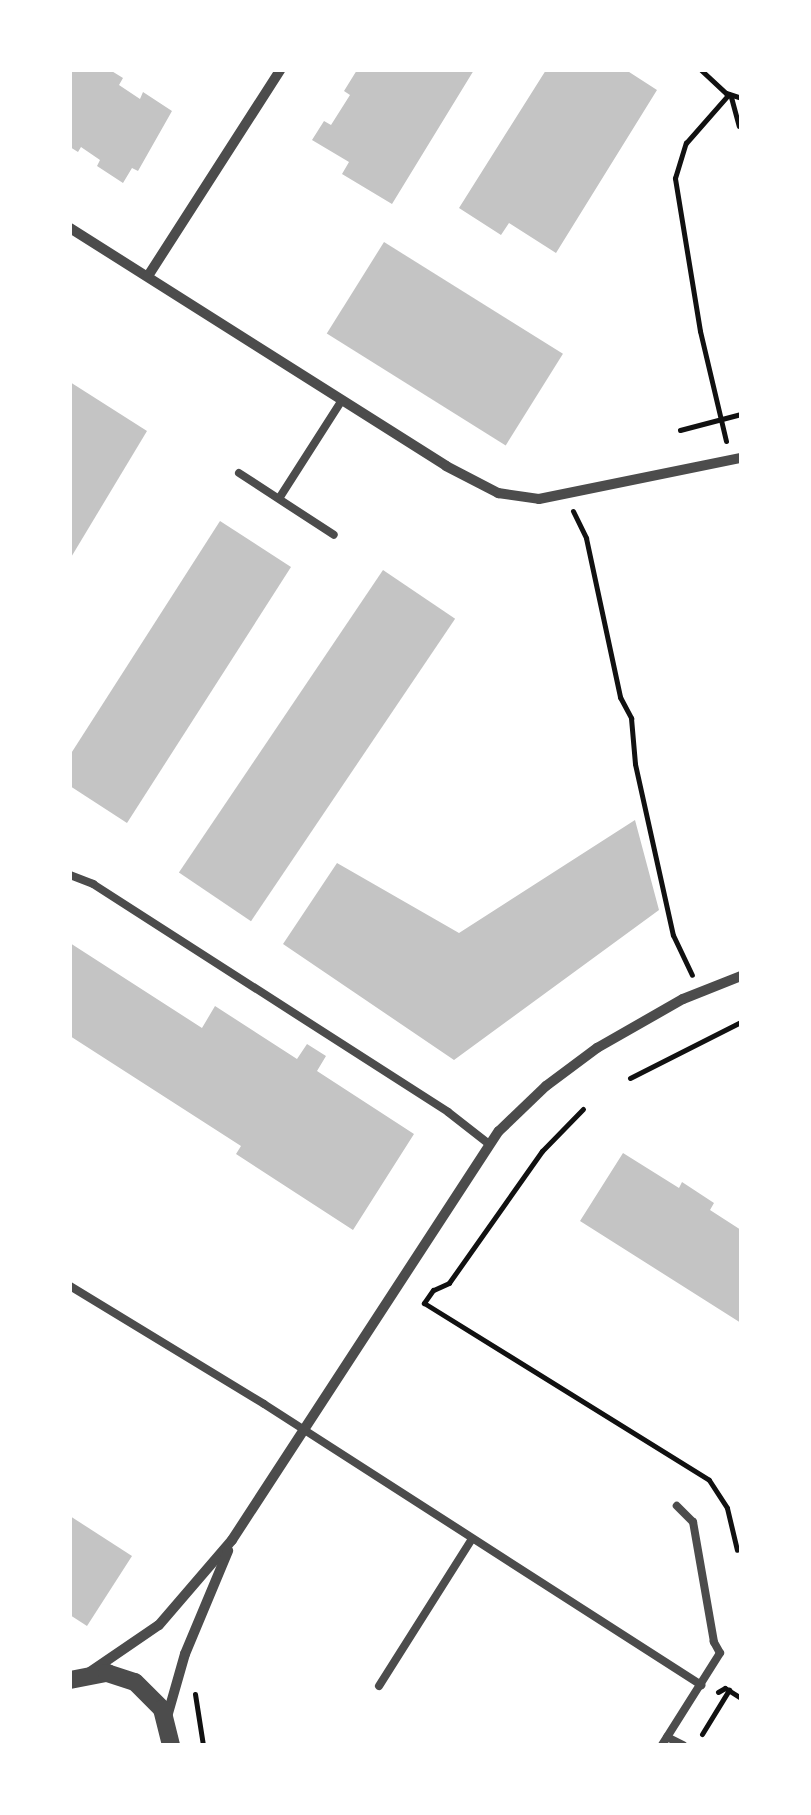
<!DOCTYPE html>
<html>
<head>
<meta charset="utf-8">
<style>
	body { margin:0 }
	#map { position:relative; width:811px; height:1815px; overflow:hidden; background:#fff; font-family:"Roboto Condensed",sans-serif }
	div>[style] { position:absolute }
	.building>* { inset:0; background:#c4c4c4; transform-origin:0 0 }
	.path>* { height:5px; margin:-2.5px; padding:0 2.5px; transform-origin:2.5px; border-radius:2.5px; background:#111 }
	.service>* { height:8px; margin:-4px; padding:0 4px; transform-origin:4px; border-radius:4px; background:#4c4c4c }
	.minor>* { height:10px; margin:-5px; padding:0 5px; transform-origin:5px; border-radius:5px; background:#4c4c4c }
	.tertiary>* { height:18px; margin:-9px; padding:0 9px; transform-origin:9px; border-radius:9px; background:#4c4c4c }
	span { translate:-50% -50%; white-space:nowrap; text-align:center; line-height:1.15; -webkit-text-stroke:10px #fff; paint-order:stroke }
	.frame { position:absolute; inset:0; border:72px solid #fff; pointer-events:none }
</style>
</head>
<body>
<div id="map">
	<div class="building">
		<i style="clip-path:polygon(70px 70px,110px 70px,123px 78px,119px 85px,140px 99px,143px 92px,172px 111px,138px 171px,132px 168px,123px 183px,97px 166px,100px 160px,81px 147px,78px 152px,70px 147px)"></i>
		<i style="clip-path:polygon(357px 70px,474px 70px,392px 204px,342px 174px,349px 162px,312px 140px,324px 121px,331px 125px,350px 95px,344px 91px)"></i>
		<i style="clip-path:polygon(546px 70px,626px 70px,657px 90px,556px 253px,509px 223px,501px 235px,459px 208px)"></i>
		<i style="left:384px;top:242px;width:211px;height:108px;rotate:32deg"></i>
		<i style="clip-path:polygon(70px 382px,147px 431px,70px 559px)"></i>
		<i style="clip-path:polygon(220px 521px,291px 567px,127px 823px,70px 786px,70px 755px)"></i>
		<i style="left:383px;top:570px;width:87px;height:365px;rotate:34deg"></i>
		<i style="clip-path:polygon(635px 820px,659px 910px,454px 1060px,283px 944px,337px 863px,459px 933px)"></i>
		<i style="clip-path:polygon(70px 943px,202px 1028px,215px 1006px,297px 1059px,307px 1044px,326px 1056px,317px 1071px,414px 1134px,353px 1230px,236px 1154px,241px 1146px,70px 1036px)"></i>
		<i style="clip-path:polygon(623px 1153px,679px 1188px,682px 1182px,714px 1203px,710px 1210px,741px 1230px,741px 1323px,580px 1221px)"></i>
		<i style="clip-path:polygon(70px 1516px,132px 1556px,87px 1626px,70px 1615px)"></i>
	</div>
	<div class="path">
		<i style="left:701px;top:70px;width:34px;rotate:43deg"></i>
		<i style="left:726px;top:93px;width:16px;rotate:18deg"></i>
		<i style="left:731px;top:97px;width:30px;rotate:75deg"></i>
		<i style="left:680px;top:430px;width:63px;rotate:-14.7deg"></i>
		<i style="left:726px;top:441px;width:113px;rotate:-103.3deg"></i>
		<i style="left:700px;top:331px;width:155px;rotate:-99.3deg"></i>
		<i style="left:675px;top:178px;width:37px;rotate:-73deg"></i>
		<i style="left:686px;top:143px;width:65px;rotate:-48.7deg"></i>
		<i style="left:573px;top:511px;width:30px;rotate:64deg"></i>
		<i style="left:586px;top:538px;width:163px;rotate:77.9deg"></i>
		<i style="left:620px;top:697px;width:24px;rotate:62deg"></i>
		<i style="left:631px;top:718px;width:46px;rotate:85deg"></i>
		<i style="left:635px;top:764px;width:175px;rotate:77.5deg"></i>
		<i style="left:673px;top:935px;width:44px;rotate:64.6deg"></i>
		<i style="left:630px;top:1078px;width:124px;rotate:-26.8deg"></i>
		<i style="left:583px;top:1109px;width:59px;rotate:134.3deg"></i>
		<i style="left:542px;top:1151px;width:161px;rotate:125.2deg"></i>
		<i style="left:449px;top:1283px;width:17px;rotate:156deg"></i>
		<i style="left:433px;top:1290px;width:16px;rotate:125deg"></i>
		<i style="left:424px;top:1303px;width:335px;rotate:31.8deg"></i>
		<i style="left:709px;top:1480px;width:33px;rotate:57deg"></i>
		<i style="left:727px;top:1508px;width:43px;rotate:76.6deg"></i>
		<i style="left:718px;top:1692px;width:8px;rotate:-30deg"></i>
		<i style="left:725px;top:1688px;width:19px;rotate:32deg"></i>
		<i style="left:195px;top:1694px;width:52px;rotate:81.1deg"></i>
		<i style="left:702px;top:1734px;width:52px;rotate:-58.5deg"></i>
	</div>
	<div class="service">
		<i style="left:239px;top:473px;width:113px;rotate:33.1deg"></i>
		<i style="left:280px;top:497px;width:115px;rotate:-57.4deg"></i>
		<i style="left:70px;top:875px;width:25px;rotate:21deg"></i>
		<i style="left:93px;top:884px;width:422px;rotate:32.7deg"></i>
		<i style="left:448px;top:1112px;width:52px;rotate:38deg"></i>
		<i style="left:70px;top:1286px;width:227px;rotate:31.3deg"></i>
		<i style="left:264px;top:1404px;width:520px;rotate:32.74deg"></i>
		<i style="left:379px;top:1686px;width:174px;rotate:-57.7deg"></i>
		<i style="left:667px;top:1737px;width:18px;rotate:27deg"></i>
		<i style="left:662px;top:1745px;width:109px;rotate:-57.8deg"></i>
		<i style="left:720px;top:1653px;width:13px;rotate:-119deg"></i>
		<i style="left:714px;top:1642px;width:122px;rotate:-99.9deg"></i>
		<i style="left:693px;top:1522px;width:23px;rotate:-135deg"></i>
	</div>
	<div class="minor">
		<i style="left:70px;top:228px;width:445px;rotate:32.3deg"></i>
		<i style="left:446px;top:466px;width:59px;rotate:27.4deg"></i>
		<i style="left:498px;top:493px;width:41px;rotate:8.3deg"></i>
		<i style="left:539px;top:499px;width:206px;rotate:-11.5deg"></i>
		<i style="left:148px;top:276px;width:245px;rotate:-57.3deg"></i>
		<i style="left:90px;top:1672px;width:83px;rotate:-34.3deg"></i>
		<i style="left:159px;top:1625px;width:112px;rotate:-49.3deg"></i>
		<i style="left:232px;top:1540px;width:488px;rotate:-56.9deg"></i>
		<i style="left:499px;top:1131px;width:65px;rotate:-43.8deg"></i>
		<i style="left:546px;top:1086px;width:64px;rotate:-36.7deg"></i>
		<i style="left:597px;top:1048px;width:99px;rotate:-29.7deg"></i>
		<i style="left:683px;top:999px;width:62px;rotate:-21.6deg"></i>
		<i style="left:167px;top:1717px;width:66px;rotate:-74.1deg"></i>
		<i style="left:185px;top:1654px;width:112px;rotate:-67.3deg"></i>
	</div>
	<div class="tertiary">
		<i style="left:70px;top:1680px;width:38px;rotate:-11deg"></i>
		<i style="left:107px;top:1673px;width:29px;rotate:18deg"></i>
		<i style="left:135px;top:1682px;width:38px;rotate:45deg"></i>
		<i style="left:162px;top:1709px;width:37px;rotate:76deg"></i>
	</div>
	<div class="frame"></div>
</div>
</body>
</html>
